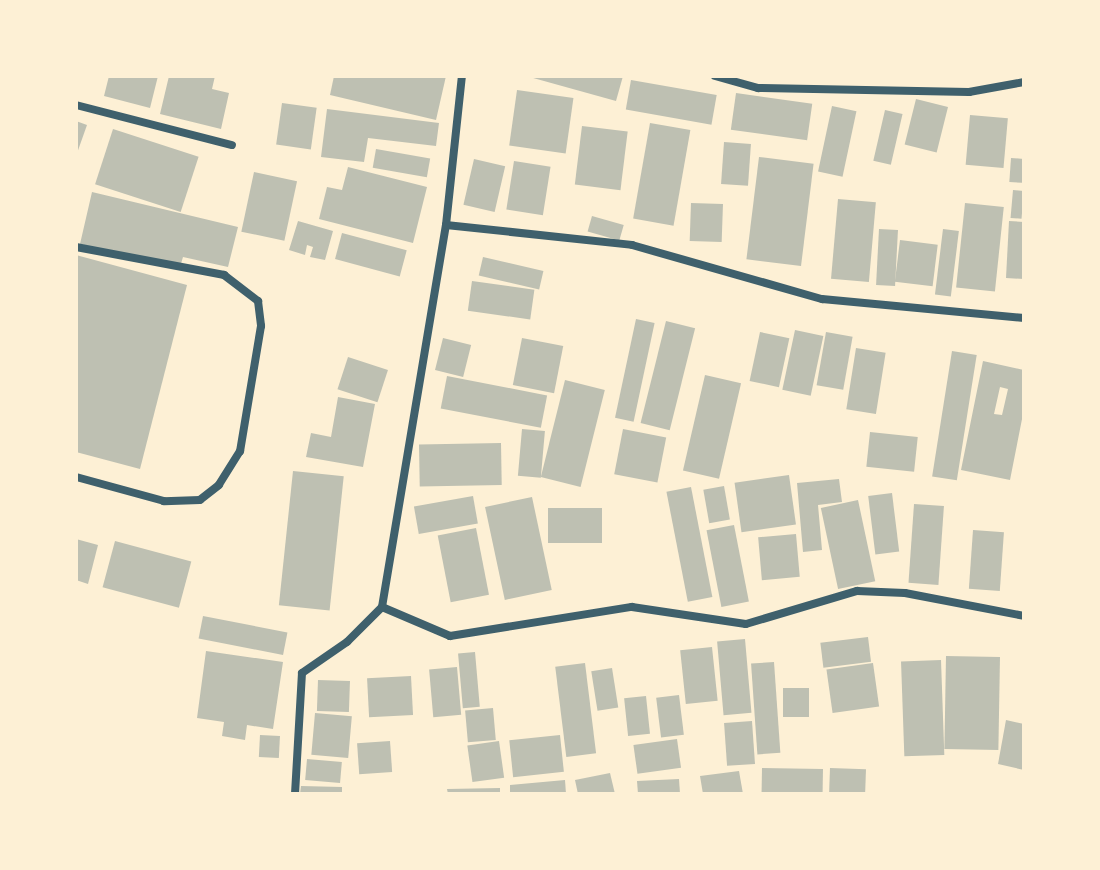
<!DOCTYPE html>
<html>
<head>
<meta charset="utf-8">
<style>
	body { margin:0 }
	#map { position:relative; width:1100px; height:870px; overflow:hidden; background:#fdf0d5; font-family:Merriweather,serif }
	div>[style] { position:absolute }
	.building>* { inset:0; background:#bec0b2; transform-origin:0 0 }
	.minor>* { height:8px; margin:-4px; padding:0 4px; transform-origin:4px; border-radius:4px; background:#3f606c }
	span { translate:-50% -50%; white-space:nowrap; text-align:center; line-height:1.15; -webkit-text-stroke:8px #fdf0d5; paint-order:stroke }
	.frame { position:absolute; inset:0; border:78px solid #fdf0d5; pointer-events:none }
</style>
</head>
<body>
<div id="map">
	<div class="building">
		<i style="clip-path:polygon(109px 76px,158px 76px,150px 108px,104px 96px)"></i>
		<i style="clip-path:polygon(169px 76px,215px 76px,212px 89px,229px 93px,221px 129px,160px 114px)"></i>
		<i style="clip-path:polygon(334px 76px,446px 76px,436px 120px,330px 95px)"></i>
		<i style="clip-path:polygon(526px 76px,623px 76px,616px 101px)"></i>
		<i style="left:631px;top:80px;width:87px;height:30px;rotate:10deg"></i>
		<i style="left:517px;top:90px;width:57px;height:56px;rotate:8deg"></i>
		<i style="left:736px;top:93px;width:77px;height:37px;rotate:8deg"></i>
		<i style="left:916px;top:99px;width:33px;height:47px;rotate:14deg"></i>
		<i style="left:282px;top:103px;width:35px;height:42px;rotate:8deg"></i>
		<i style="left:832px;top:106px;width:25px;height:67px;rotate:12deg"></i>
		<i style="clip-path:polygon(327px 109px,439px 123px,436px 146px,368px 138px,364px 162px,321px 157px)"></i>
		<i style="left:885px;top:110px;width:18px;height:52px;rotate:13deg"></i>
		<i style="left:970px;top:115px;width:38px;height:50px;rotate:5deg"></i>
		<i style="clip-path:polygon(76px 121px,87px 125px,76px 156px)"></i>
		<i style="left:650px;top:123px;width:41px;height:97px;rotate:10deg"></i>
		<i style="left:582px;top:126px;width:46px;height:59px;rotate:7deg"></i>
		<i style="left:113px;top:129px;width:90px;height:58px;rotate:18deg"></i>
		<i style="left:724px;top:142px;width:27px;height:42px;rotate:4deg"></i>
		<i style="left:376px;top:149px;width:55px;height:19px;rotate:10deg"></i>
		<i style="left:759px;top:157px;width:55px;height:103px;rotate:7deg"></i>
		<i style="left:1011px;top:158px;width:13px;height:24px;rotate:4deg"></i>
		<i style="left:474px;top:159px;width:32px;height:47px;rotate:13deg"></i>
		<i style="left:514px;top:161px;width:37px;height:49px;rotate:9deg"></i>
		<i style="clip-path:polygon(348px 167px,427px 187px,413px 243px,319px 219px,327px 187px,342px 190px)"></i>
		<i style="left:254px;top:172px;width:44px;height:61px;rotate:12deg"></i>
		<i style="left:1013px;top:190px;width:11px;height:28px;rotate:5deg"></i>
		<i style="clip-path:polygon(92px 192px,238px 227px,228px 267px,183px 257px,180px 267px,80px 244px)"></i>
		<i style="left:838px;top:199px;width:38px;height:80px;rotate:5deg"></i>
		<i style="left:691px;top:203px;width:32px;height:38px;rotate:2deg"></i>
		<i style="left:965px;top:203px;width:39px;height:85px;rotate:6deg"></i>
		<i style="left:592px;top:216px;width:33px;height:16px;rotate:16deg"></i>
		<i style="clip-path:polygon(298px 221px,333px 231px,325px 260px,310px 257px,313px 247px,307px 245px,305px 255px,289px 250px)"></i>
		<i style="clip-path:polygon(1009px 221px,1024px 222px,1024px 279px,1006px 278px)"></i>
		<i style="left:879px;top:229px;width:19px;height:56px;rotate:3deg"></i>
		<i style="left:943px;top:229px;width:16px;height:66px;rotate:7deg"></i>
		<i style="left:342px;top:233px;width:67px;height:27px;rotate:15deg"></i>
		<i style="left:900px;top:240px;width:38px;height:42px;rotate:7deg"></i>
		<i style="clip-path:polygon(76px 255px,187px 285px,140px 469px,76px 452px)"></i>
		<i style="left:483px;top:257px;width:62px;height:19px;rotate:13deg"></i>
		<i style="left:472px;top:281px;width:63px;height:30px;rotate:8deg"></i>
		<i style="left:636px;top:319px;width:19px;height:101px;rotate:12deg"></i>
		<i style="left:666px;top:321px;width:30px;height:105px;rotate:14deg"></i>
		<i style="left:795px;top:330px;width:29px;height:61px;rotate:12deg"></i>
		<i style="left:760px;top:332px;width:30px;height:50px;rotate:12deg"></i>
		<i style="left:826px;top:332px;width:27px;height:54px;rotate:10deg"></i>
		<i style="left:443px;top:338px;width:29px;height:33px;rotate:14deg"></i>
		<i style="left:522px;top:338px;width:42px;height:48px;rotate:11deg"></i>
		<i style="left:856px;top:348px;width:30px;height:62px;rotate:9deg"></i>
		<i style="left:952px;top:351px;width:25px;height:127px;rotate:9deg"></i>
		<i style="left:348px;top:357px;width:42px;height:34px;rotate:18deg"></i>
		<i style="clip-path:polygon(evenodd,983px 361px,1024px 370px,1024px 409px,1010px 480px,961px 470px,983px 361px,1000px 387px,1008px 389px,1002px 415px,994px 414px,1000px 387px)"></i>
		<i style="left:705px;top:375px;width:37px;height:98px;rotate:13deg"></i>
		<i style="left:447px;top:376px;width:102px;height:33px;rotate:11deg"></i>
		<i style="left:565px;top:380px;width:41px;height:100px;rotate:14deg"></i>
		<i style="clip-path:polygon(338px 397px,375px 404px,363px 467px,306px 457px,311px 433px,331px 437px)"></i>
		<i style="left:522px;top:429px;width:23px;height:47px;rotate:5deg"></i>
		<i style="left:623px;top:429px;width:44px;height:46px;rotate:11deg"></i>
		<i style="left:870px;top:432px;width:48px;height:35px;rotate:6deg"></i>
		<i style="left:501px;top:443px;width:42px;height:82px;rotate:89deg"></i>
		<i style="left:293px;top:471px;width:51px;height:135px;rotate:6deg"></i>
		<i style="left:789px;top:475px;width:50px;height:55px;rotate:82deg"></i>
		<i style="clip-path:polygon(839px 479px,842px 502px,818px 505px,822px 550px,803px 552px,797px 483px)"></i>
		<i style="left:724px;top:486px;width:34px;height:21px;rotate:80deg"></i>
		<i style="left:691px;top:487px;width:112px;height:25px;rotate:79deg"></i>
		<i style="left:892px;top:493px;width:59px;height:24px;rotate:83deg"></i>
		<i style="left:473px;top:496px;width:28px;height:60px;rotate:80deg"></i>
		<i style="left:532px;top:497px;width:95px;height:48px;rotate:78deg"></i>
		<i style="left:858px;top:500px;width:83px;height:38px;rotate:78deg"></i>
		<i style="left:914px;top:504px;width:30px;height:79px;rotate:4deg"></i>
		<i style="left:548px;top:508px;width:54px;height:35px"></i>
		<i style="left:734px;top:525px;width:78px;height:28px;rotate:79deg"></i>
		<i style="left:476px;top:528px;width:68px;height:39px;rotate:79deg"></i>
		<i style="left:973px;top:530px;width:31px;height:59px;rotate:4deg"></i>
		<i style="left:796px;top:534px;width:43px;height:38px;rotate:85deg"></i>
		<i style="clip-path:polygon(76px 539px,98px 545px,88px 584px,76px 580px)"></i>
		<i style="left:115px;top:541px;width:79px;height:48px;rotate:15deg"></i>
		<i style="left:203px;top:616px;width:86px;height:23px;rotate:11deg"></i>
		<i style="left:868px;top:637px;width:25px;height:48px;rotate:83deg"></i>
		<i style="left:745px;top:639px;width:74px;height:28px;rotate:85deg"></i>
		<i style="left:712px;top:647px;width:54px;height:32px;rotate:84deg"></i>
		<i style="clip-path:polygon(206px 651px,283px 662px,273px 729px,247px 725px,245px 740px,222px 736px,224px 722px,197px 718px)"></i>
		<i style="left:475px;top:652px;width:55px;height:17px;rotate:85deg"></i>
		<i style="left:946px;top:656px;width:54px;height:93px;rotate:1deg"></i>
		<i style="left:941px;top:660px;width:95px;height:40px;rotate:88deg"></i>
		<i style="left:774px;top:662px;width:91px;height:23px;rotate:86deg"></i>
		<i style="left:585px;top:663px;width:91px;height:30px;rotate:83deg"></i>
		<i style="left:873px;top:663px;width:44px;height:47px;rotate:82deg"></i>
		<i style="left:457px;top:667px;width:48px;height:28px;rotate:85deg"></i>
		<i style="left:612px;top:668px;width:40px;height:21px;rotate:81deg"></i>
		<i style="left:411px;top:676px;width:39px;height:44px;rotate:87deg"></i>
		<i style="left:318px;top:680px;width:32px;height:31px;rotate:2deg"></i>
		<i style="left:783px;top:688px;width:26px;height:29px"></i>
		<i style="left:679px;top:695px;width:40px;height:23px;rotate:83deg"></i>
		<i style="left:646px;top:696px;width:38px;height:22px;rotate:84deg"></i>
		<i style="left:493px;top:708px;width:32px;height:28px;rotate:85deg"></i>
		<i style="left:315px;top:713px;width:37px;height:42px;rotate:5deg"></i>
		<i style="clip-path:polygon(1006px 720px,1024px 724px,1024px 770px,998px 764px)"></i>
		<i style="left:752px;top:721px;width:43px;height:28px;rotate:86deg"></i>
		<i style="left:260px;top:735px;width:20px;height:22px;rotate:3deg"></i>
		<i style="left:560px;top:735px;width:37px;height:51px;rotate:84deg"></i>
		<i style="left:677px;top:739px;width:29px;height:44px;rotate:82deg"></i>
		<i style="left:390px;top:741px;width:31px;height:33px;rotate:86deg"></i>
		<i style="left:499px;top:741px;width:37px;height:32px;rotate:82deg"></i>
		<i style="left:307px;top:759px;width:35px;height:21px;rotate:5deg"></i>
		<i style="left:762px;top:768px;width:61px;height:26px;rotate:1deg"></i>
		<i style="left:830px;top:768px;width:36px;height:26px;rotate:2deg"></i>
		<i style="clip-path:polygon(739px 771px,743px 794px,703px 794px,700px 776px)"></i>
		<i style="clip-path:polygon(610px 773px,615px 794px,578px 794px,575px 780px)"></i>
		<i style="clip-path:polygon(679px 779px,680px 794px,638px 794px,637px 781px)"></i>
		<i style="clip-path:polygon(565px 780px,566px 794px,510px 794px,510px 785px)"></i>
		<i style="clip-path:polygon(301px 786px,342px 787px,342px 794px,300px 794px)"></i>
		<i style="clip-path:polygon(500px 788px,500px 794px,448px 794px,447px 789px)"></i>
	</div>
	<div class="minor">
		<i style="left:715px;top:76px;width:45px;rotate:15.6deg"></i>
		<i style="left:758px;top:88px;width:211px;rotate:1.1deg"></i>
		<i style="left:969px;top:92px;width:56px;rotate:-10.3deg"></i>
		<i style="left:76px;top:105px;width:161px;rotate:14.4deg"></i>
		<i style="left:446px;top:225px;width:187px;rotate:6.1deg"></i>
		<i style="left:632px;top:245px;width:198px;rotate:15.9deg"></i>
		<i style="left:822px;top:299px;width:203px;rotate:5.4deg"></i>
		<i style="left:76px;top:247px;width:151px;rotate:10.7deg"></i>
		<i style="left:224px;top:275px;width:43px;rotate:37.4deg"></i>
		<i style="left:258px;top:301px;width:25px;rotate:83deg"></i>
		<i style="left:261px;top:326px;width:127px;rotate:99.5deg"></i>
		<i style="left:240px;top:451px;width:40px;rotate:122deg"></i>
		<i style="left:219px;top:485px;width:24px;rotate:142deg"></i>
		<i style="left:200px;top:500px;width:36px;rotate:178deg"></i>
		<i style="left:164px;top:501px;width:91px;rotate:-164.7deg"></i>
		<i style="left:382px;top:607px;width:74px;rotate:23.1deg"></i>
		<i style="left:450px;top:636px;width:184px;rotate:-9.1deg"></i>
		<i style="left:632px;top:607px;width:115px;rotate:8.5deg"></i>
		<i style="left:746px;top:624px;width:116px;rotate:-16.6deg"></i>
		<i style="left:857px;top:591px;width:48px;rotate:2.4deg"></i>
		<i style="left:905px;top:593px;width:121px;rotate:10.9deg"></i>
		<i style="left:295px;top:794px;width:121px;rotate:-86.7deg"></i>
		<i style="left:302px;top:673px;width:55px;rotate:-34.6deg"></i>
		<i style="left:347px;top:642px;width:49px;rotate:-45deg"></i>
		<i style="left:382px;top:607px;width:387px;rotate:-80.5deg"></i>
		<i style="left:446px;top:225px;width:150px;rotate:-83.9deg"></i>
	</div>
	<div class="frame"></div>
</div>
</body>
</html>
